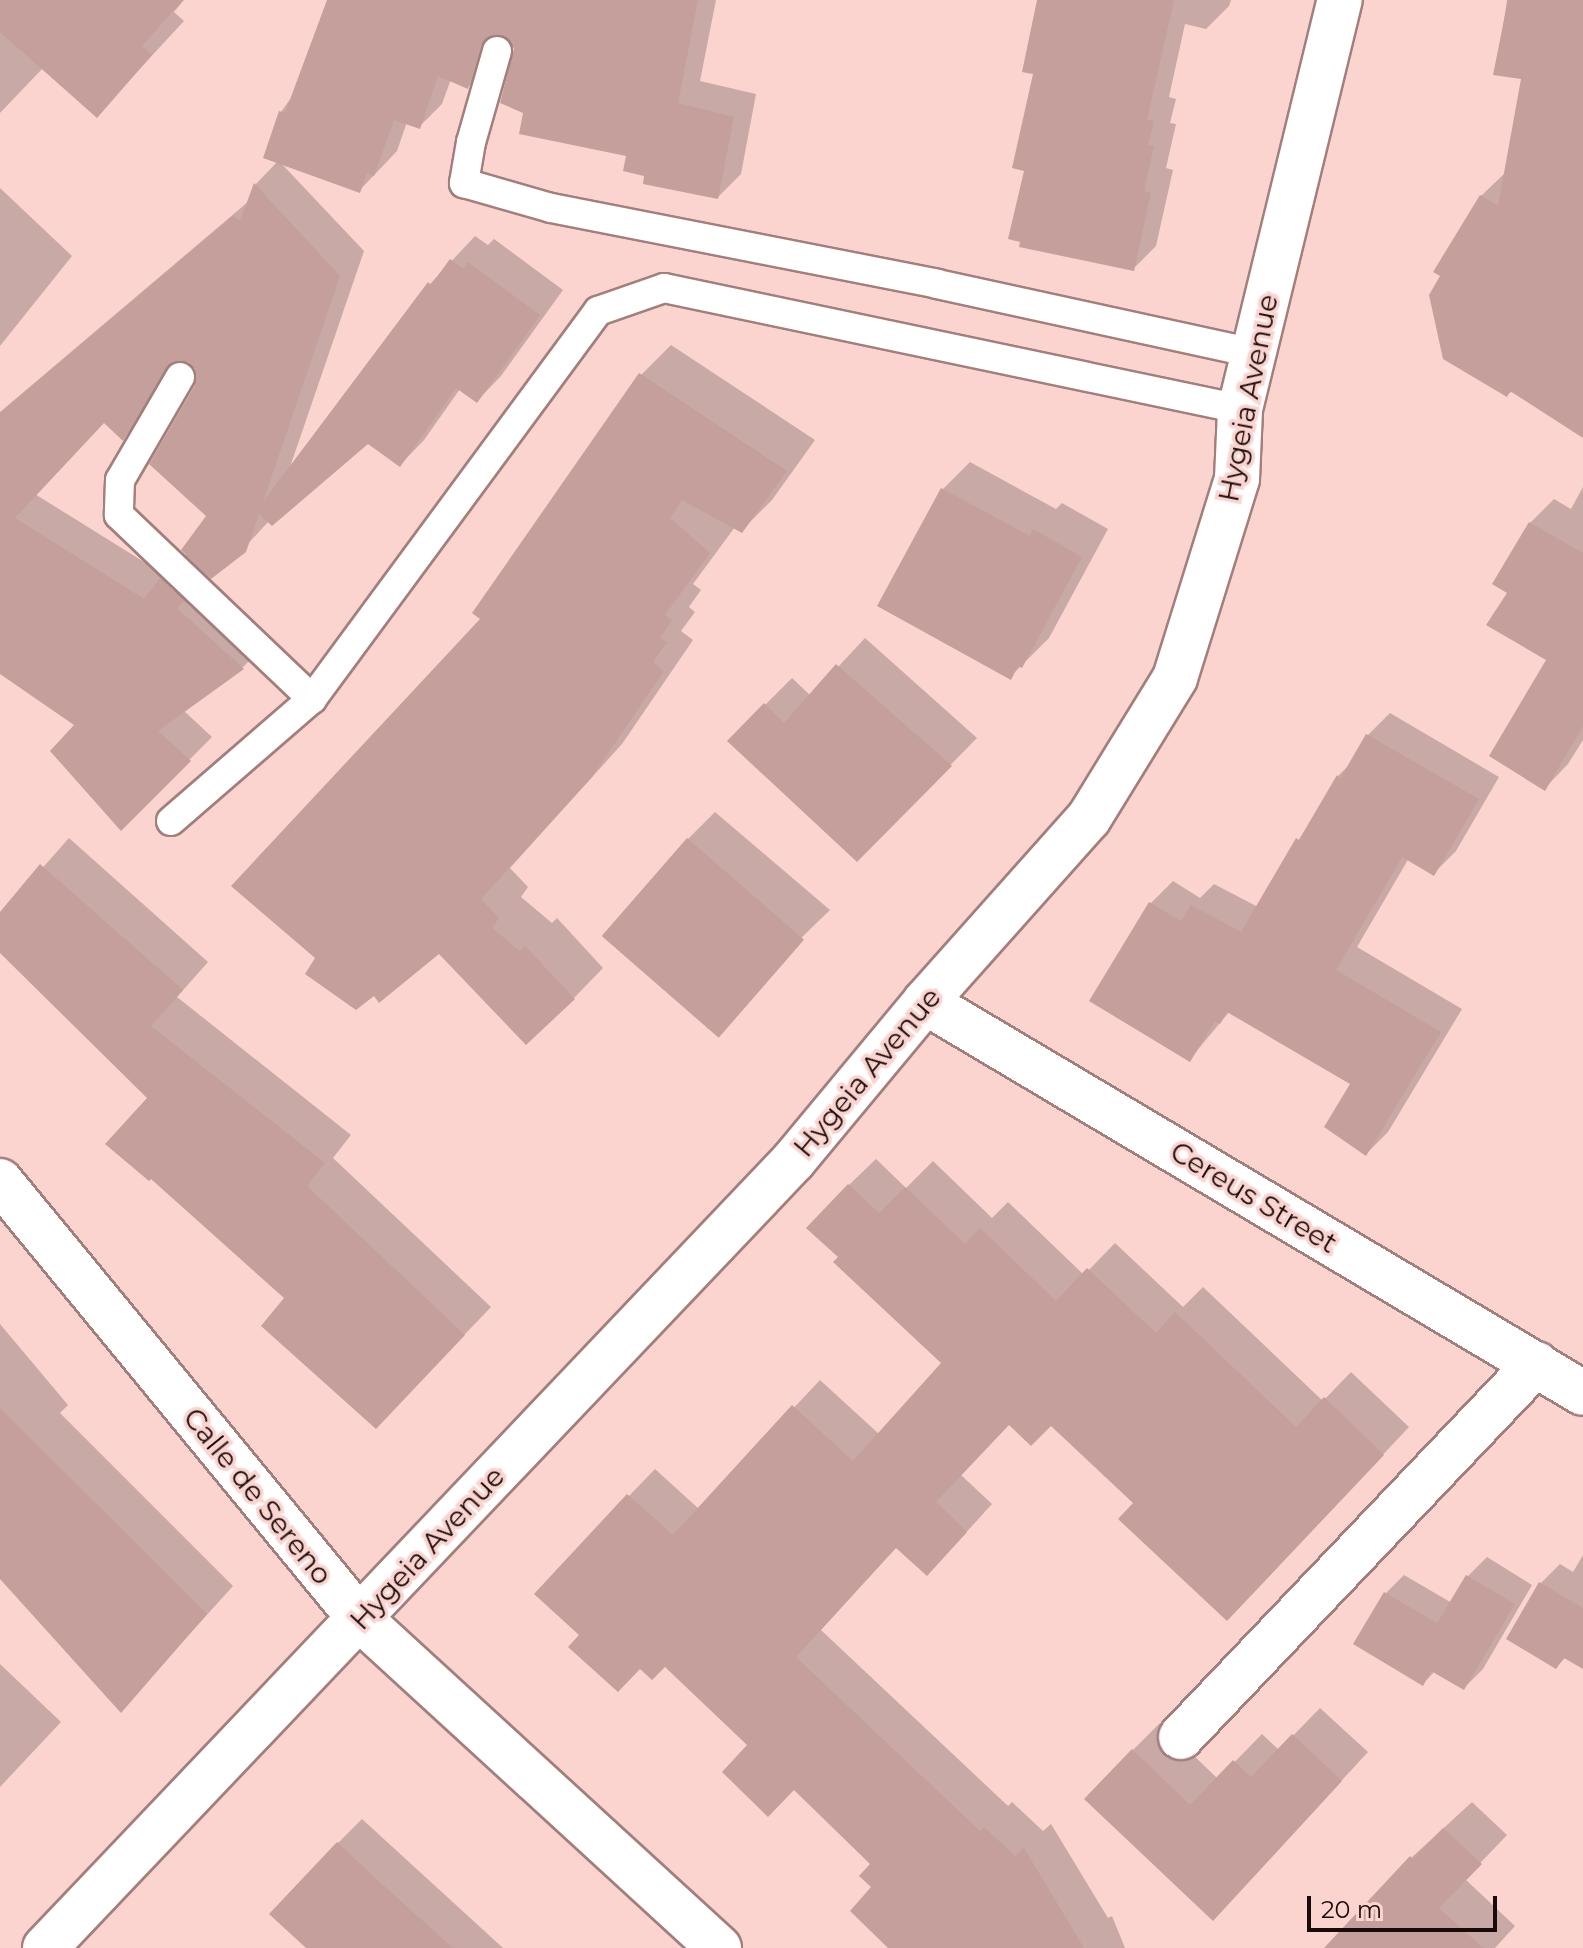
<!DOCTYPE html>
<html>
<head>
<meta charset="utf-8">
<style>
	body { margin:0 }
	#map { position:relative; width:1583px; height:1948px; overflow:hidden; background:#fbd4d0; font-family:Montserrat,sans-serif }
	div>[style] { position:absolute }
	.shadow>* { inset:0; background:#0003 }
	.building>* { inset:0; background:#c49f9b; transform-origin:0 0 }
	.roads { filter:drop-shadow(2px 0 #a27f7b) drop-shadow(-2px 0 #a27f7b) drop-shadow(0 2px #a27f7b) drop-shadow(0 -2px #a27f7b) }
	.lane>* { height:28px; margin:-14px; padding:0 14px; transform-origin:14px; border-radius:14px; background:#fff }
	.street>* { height:44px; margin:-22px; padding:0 22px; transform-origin:22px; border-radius:22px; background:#fff }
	span { translate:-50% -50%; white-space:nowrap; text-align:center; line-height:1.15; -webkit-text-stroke:7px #fbd4d0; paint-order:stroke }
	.street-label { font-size:28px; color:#180c0a }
	.scale { position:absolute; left:1307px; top:1896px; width:190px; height:36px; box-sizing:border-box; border:4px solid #180c0a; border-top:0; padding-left:10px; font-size:24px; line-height:28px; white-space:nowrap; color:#180c0a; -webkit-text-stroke:6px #fbd4d0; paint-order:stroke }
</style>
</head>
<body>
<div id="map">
	<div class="shadow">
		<i style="clip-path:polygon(0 0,184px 0,174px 12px,184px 21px,97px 115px,43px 68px,0 113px)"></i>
		<i style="clip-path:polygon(361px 0,716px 0,700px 81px,756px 94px,741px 174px,718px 197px,646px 175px,628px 154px,525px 112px,516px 47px,500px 31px,491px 64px,468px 87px,451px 79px,442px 104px,419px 127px,407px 122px,397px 151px,359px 191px,280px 162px,364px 251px,289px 470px,430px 284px,475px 236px,488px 245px,494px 239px,563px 290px,501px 376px,477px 401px,460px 389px,424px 440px,400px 465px,368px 441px,269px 521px,243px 549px,199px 584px,265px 645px,242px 668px,183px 710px,212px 737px,122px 828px,78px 725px,0 672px,0 495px,14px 481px,165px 575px,187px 553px,209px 516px,197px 368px,189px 360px,179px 360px,147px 414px,123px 438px,105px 421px,0 444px,0 412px,249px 201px,255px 185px,278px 161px,281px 112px)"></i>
		<i style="clip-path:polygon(1039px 0,1231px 0,1229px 6px,1206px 29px,1185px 24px,1169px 97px,1176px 99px,1170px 123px,1176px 124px,1166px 168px,1173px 170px,1156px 246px,1133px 269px,1027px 169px)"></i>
		<i style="clip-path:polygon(1507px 0,1583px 0,1583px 343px,1507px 395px,1481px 196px,1506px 172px,1523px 78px,1496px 73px)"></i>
		<i style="clip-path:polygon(0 188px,72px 256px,0 346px)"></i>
		<i style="clip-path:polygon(671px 345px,815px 440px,772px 500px,742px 530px,735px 527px,693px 584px,701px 590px,689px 607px,695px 612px,681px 631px,693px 640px,622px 744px,510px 868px,528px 887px,521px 897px,552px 923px,557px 918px,603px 968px,574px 998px,440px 951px,483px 618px,641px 375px)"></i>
		<i style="clip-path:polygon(970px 462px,1056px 509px,1062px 503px,1108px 529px,1049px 638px,1010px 677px,943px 489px)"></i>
		<i style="clip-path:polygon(1583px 487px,1583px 740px,1568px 764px,1545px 788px,1549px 660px,1510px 592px,1530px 523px,1554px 499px,1571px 509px)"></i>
		<i style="clip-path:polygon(865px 638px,977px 738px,857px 860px,729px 741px,792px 678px,811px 696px)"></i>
		<i style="clip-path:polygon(1390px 713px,1499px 777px,1456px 851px,1434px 873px,1409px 858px,1357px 947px,1462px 1009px,1388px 1132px,1366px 1154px,1353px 1083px,1230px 1011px,1190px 1059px,1092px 1000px,1151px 903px,1173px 881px,1200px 898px,1214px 884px,1258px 907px,1338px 776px,1353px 761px,1368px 735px)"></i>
		<i style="clip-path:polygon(715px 812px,830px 910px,707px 1029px,688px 839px)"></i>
		<i style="clip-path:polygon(69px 838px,208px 962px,177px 997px,351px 1135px,333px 1158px,491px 1307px,403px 1399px,287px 1298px,149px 1097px,0 950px,0 916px)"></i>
		<i style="clip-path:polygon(876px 1159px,906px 1188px,933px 1161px,992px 1218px,1008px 1202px,1084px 1275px,1115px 1243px,1183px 1307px,1203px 1287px,1323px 1401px,1351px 1372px,1409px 1427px,1254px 1592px,1135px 1503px,1051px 1423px,1009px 1423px,961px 1475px,992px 1504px,953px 1547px,897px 1546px,821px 1630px,1008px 1806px,1012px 1802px,1043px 1831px,1051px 1824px,1108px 1918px,1112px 1916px,1125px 1948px,891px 1948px,874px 1887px,873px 1864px,665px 1664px,641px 1667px,581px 1635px,629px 1496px,655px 1469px,699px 1509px,820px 1380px,879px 1434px,944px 1363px,840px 1257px,849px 1185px)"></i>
		<i style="clip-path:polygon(0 1324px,68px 1405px,60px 1413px,233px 1586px,131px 1699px,0 1576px)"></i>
		<i style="clip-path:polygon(1583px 1555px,1583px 1667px,1566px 1657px,1556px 1667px,1508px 1638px,1541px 1583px,1560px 1564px,1573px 1572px)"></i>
		<i style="clip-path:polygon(1487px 1557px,1532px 1585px,1483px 1669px,1464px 1688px,1435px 1671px,1423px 1684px,1386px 1593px,1404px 1575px,1452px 1603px,1468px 1576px)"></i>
		<i style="clip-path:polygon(0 1664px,61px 1722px,0 1787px)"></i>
		<i style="clip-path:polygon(1320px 1708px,1368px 1752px,1240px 1891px,1133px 1750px,1160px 1723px,1218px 1779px,1262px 1734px,1279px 1750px)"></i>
		<i style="clip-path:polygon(1472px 1802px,1507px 1835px,1465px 1879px,1515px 1926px,1495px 1948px,1327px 1948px,1411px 1858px)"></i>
		<i style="clip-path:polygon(362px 1819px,503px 1948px,308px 1948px,338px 1843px)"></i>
	</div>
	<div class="building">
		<i style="clip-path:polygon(0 0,183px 0,142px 46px,152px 55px,97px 118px,0 32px)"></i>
		<i style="clip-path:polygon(327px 0,698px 0,678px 103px,734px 117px,718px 199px,643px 184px,644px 176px,623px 171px,626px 156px,519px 134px,523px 113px,500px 103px,514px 48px,501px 35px,486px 38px,481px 46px,468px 89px,438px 76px,420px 129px,394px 120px,374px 176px,367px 173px,360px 193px,263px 158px,279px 111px,285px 113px)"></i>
		<i style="clip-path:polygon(1037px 0,1174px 0,1147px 120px,1154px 121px,1148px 145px,1154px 146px,1144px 191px,1151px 193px,1134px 271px,1019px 247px,1020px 242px,1008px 239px,1024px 171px,1012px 168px,1033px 74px,1022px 72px)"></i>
		<i style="clip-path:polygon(1508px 0,1583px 0,1583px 438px,1510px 391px,1507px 397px,1443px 359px,1429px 295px,1440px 276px,1433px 272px,1480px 195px,1498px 206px,1521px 79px,1493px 75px)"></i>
		<i style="clip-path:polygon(254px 183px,340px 276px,263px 502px,428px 282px,431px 285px,450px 259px,463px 269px,468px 262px,540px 315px,477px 403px,456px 388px,400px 467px,368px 444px,272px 526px,259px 514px,246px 552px,211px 579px,181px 550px,206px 516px,149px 464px,195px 385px,195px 369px,188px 362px,172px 362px,166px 368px,123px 441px,104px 423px,15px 518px,144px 599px,160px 578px,185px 601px,177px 608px,244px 669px,158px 731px,191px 761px,121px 831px,50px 751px,74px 725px,0 674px,0 413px,233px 216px,240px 221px)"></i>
		<i style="clip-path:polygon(639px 373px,787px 471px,742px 533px,682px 500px,670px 518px,710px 553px,665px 615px,672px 620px,660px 638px,667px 642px,653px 662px,664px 671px,592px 777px,481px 899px,499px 918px,492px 928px,520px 951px,525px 946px,575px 999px,526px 1045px,439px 954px,379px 1003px,374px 996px,356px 1010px,305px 974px,315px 958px,231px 886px,480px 619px,472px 613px)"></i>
		<i style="clip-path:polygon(941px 488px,1030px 536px,1033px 529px,1082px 557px,1022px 668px,1018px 666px,1011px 680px,877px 606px)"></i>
		<i style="clip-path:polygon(1529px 522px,1583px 553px,1583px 726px,1545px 791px,1489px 756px,1546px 660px,1486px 625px,1507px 593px,1492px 584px)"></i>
		<i style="clip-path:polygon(836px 664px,952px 766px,857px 862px,727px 741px,764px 703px,784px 723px)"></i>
		<i style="clip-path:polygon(1366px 734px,1479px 799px,1434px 876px,1402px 857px,1336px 970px,1441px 1032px,1366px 1156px,1324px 1127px,1350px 1084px,1227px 1012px,1220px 1024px,1215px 1021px,1190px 1062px,1089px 1001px,1149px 902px,1181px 921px,1191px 905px,1241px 932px,1296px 838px,1299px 840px,1337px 775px,1340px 779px)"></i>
		<i style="left:687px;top:838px;width:155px;height:130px;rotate:41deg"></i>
		<i style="clip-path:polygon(40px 864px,183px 990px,151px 1026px,325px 1163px,307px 1186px,465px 1335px,376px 1429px,261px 1326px,284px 1298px,151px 1179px,149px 1181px,105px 1144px,147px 1098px,0 953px,0 912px)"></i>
		<i style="clip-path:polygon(848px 1184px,879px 1213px,905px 1187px,965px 1244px,980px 1228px,1056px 1301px,1087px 1268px,1156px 1333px,1175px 1312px,1296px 1427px,1324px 1397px,1384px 1455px,1227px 1621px,1118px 1519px,1133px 1503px,1051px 1426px,1031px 1446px,1009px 1425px,936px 1502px,967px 1532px,927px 1576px,896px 1548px,796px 1657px,980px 1831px,984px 1827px,1015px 1856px,1024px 1848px,1084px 1948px,888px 1948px,850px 1911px,871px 1887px,859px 1876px,870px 1864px,794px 1790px,768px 1817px,722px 1772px,747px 1745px,665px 1667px,652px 1680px,640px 1669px,618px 1692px,568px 1647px,579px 1635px,534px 1594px,627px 1494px,673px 1535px,792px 1405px,853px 1461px,941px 1363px,833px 1262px,838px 1257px,806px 1228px)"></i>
		<i style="clip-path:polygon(0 1408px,207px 1614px,121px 1713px,0 1579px)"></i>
		<i style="clip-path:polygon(1466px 1575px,1515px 1604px,1464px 1690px,1431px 1671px,1423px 1686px,1353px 1644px,1384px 1592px,1437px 1623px)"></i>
		<i style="clip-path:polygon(1539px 1582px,1583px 1608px,1583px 1669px,1564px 1658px,1556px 1669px,1506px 1639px)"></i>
		<i style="clip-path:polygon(1292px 1734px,1342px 1781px,1213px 1921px,1084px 1799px,1132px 1749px,1190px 1805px,1233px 1760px,1251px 1777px)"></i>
		<i style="clip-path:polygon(1443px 1828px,1482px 1864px,1439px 1908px,1483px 1948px,1324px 1948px,1410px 1856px,1413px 1859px)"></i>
		<i style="clip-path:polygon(337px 1842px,384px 1886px,453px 1948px,306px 1948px,269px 1914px)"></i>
	</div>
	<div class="roads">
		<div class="lane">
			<i style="left:497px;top:51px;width:95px;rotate:105.9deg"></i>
			<i style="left:471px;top:142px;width:42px;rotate:99.7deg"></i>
			<i style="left:464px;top:183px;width:91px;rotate:16deg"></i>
			<i style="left:551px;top:208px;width:393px;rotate:11.1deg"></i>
			<i style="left:937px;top:284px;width:324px;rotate:12.3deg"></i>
			<i style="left:180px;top:377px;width:119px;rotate:120.2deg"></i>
			<i style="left:120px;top:480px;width:35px;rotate:92deg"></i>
			<i style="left:119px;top:515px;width:267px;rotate:43.6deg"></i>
			<i style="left:171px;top:821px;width:186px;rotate:-40.9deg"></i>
			<i style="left:312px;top:699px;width:482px;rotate:-53.6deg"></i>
			<i style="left:598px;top:311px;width:70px;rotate:-19.2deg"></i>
			<i style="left:664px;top:288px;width:589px;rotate:11.86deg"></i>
		</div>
		<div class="street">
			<i style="left:925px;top:1002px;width:765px;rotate:30.72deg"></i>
			<i style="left:0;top:1181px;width:567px;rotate:50.58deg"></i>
			<i style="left:360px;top:1619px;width:487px;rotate:42.5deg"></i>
			<i style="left:1181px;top:1737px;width:515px;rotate:-46.42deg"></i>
			<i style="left:45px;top:1948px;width:1087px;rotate:-46.45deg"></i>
			<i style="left:794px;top:1160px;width:205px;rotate:-50.3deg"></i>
			<i style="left:925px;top:1002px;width:246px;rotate:-48.3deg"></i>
			<i style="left:1089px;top:818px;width:164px;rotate:-58.4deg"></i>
			<i style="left:1175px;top:678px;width:208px;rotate:-72.7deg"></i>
			<i style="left:1237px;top:479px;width:70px;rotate:-87.5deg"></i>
			<i style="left:1240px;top:409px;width:421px;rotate:-76.3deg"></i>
		</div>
	</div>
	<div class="street-label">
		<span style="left:1248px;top:398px;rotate:-79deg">Hygeia Avenue</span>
		<span style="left:867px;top:1072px;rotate:-50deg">Hygeia Avenue</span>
		<span style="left:1254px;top:1197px;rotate:31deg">Cereus Street</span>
		<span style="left:258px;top:1496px;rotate:51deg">Calle de Sereno</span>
		<span style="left:427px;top:1548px;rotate:-47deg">Hygeia Avenue</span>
	</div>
	<div class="scale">20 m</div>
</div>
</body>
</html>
